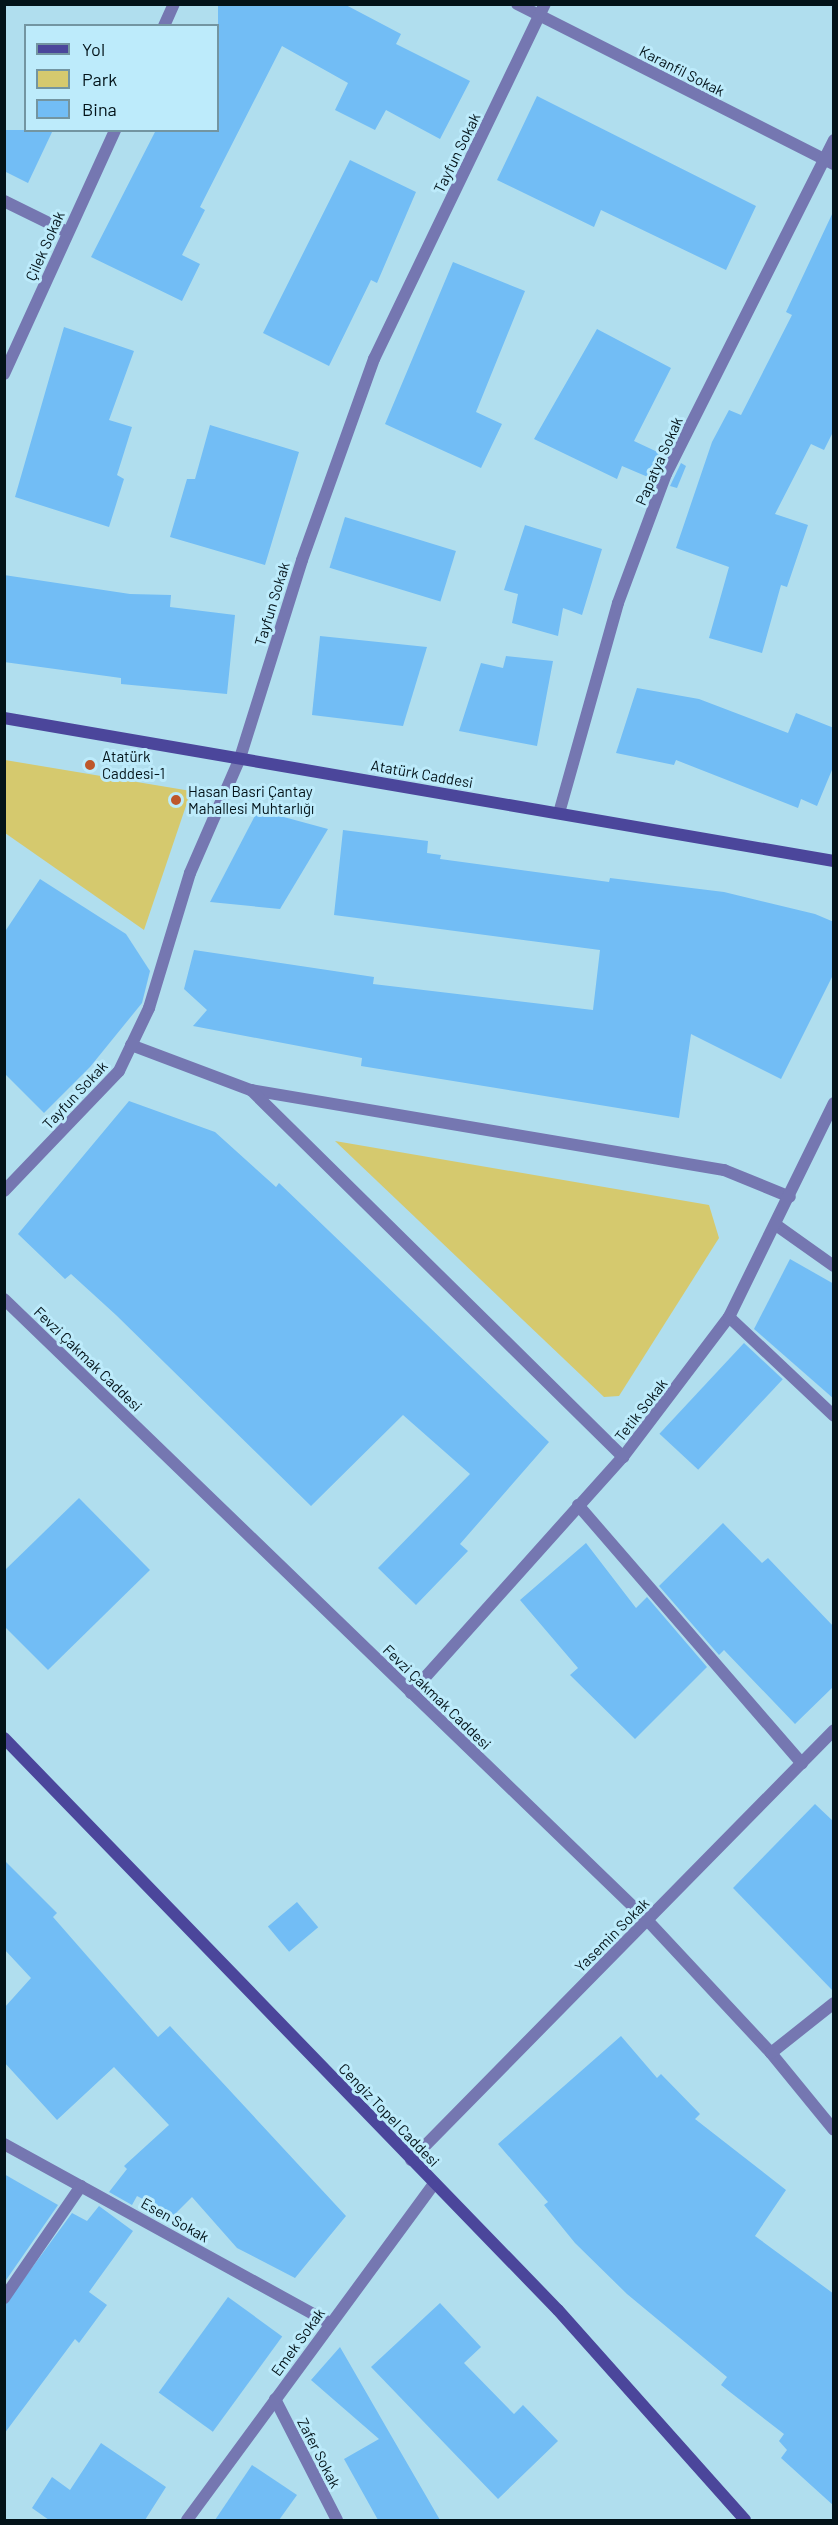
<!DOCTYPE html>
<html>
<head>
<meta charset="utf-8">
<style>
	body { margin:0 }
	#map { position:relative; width:838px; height:2525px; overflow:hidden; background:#b0deee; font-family:Barlow,sans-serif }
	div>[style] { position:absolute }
	.green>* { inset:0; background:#d5c96e }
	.building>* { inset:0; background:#72bdf5; transform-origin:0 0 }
	.street>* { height:12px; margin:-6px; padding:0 6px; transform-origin:6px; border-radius:6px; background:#7577b1 }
	.secondary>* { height:12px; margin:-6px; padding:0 6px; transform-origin:6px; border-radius:6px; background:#4b469b }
	.dots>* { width:16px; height:16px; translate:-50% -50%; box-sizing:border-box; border:3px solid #bdebfb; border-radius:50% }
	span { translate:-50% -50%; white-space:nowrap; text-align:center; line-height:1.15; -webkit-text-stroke:6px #bdebfb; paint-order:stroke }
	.street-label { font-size:15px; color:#031319 }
	.poi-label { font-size:15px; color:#031319 }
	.left { translate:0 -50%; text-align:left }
	.frame { position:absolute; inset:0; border:6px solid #031319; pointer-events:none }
	.legend { position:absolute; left:24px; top:24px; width:195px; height:108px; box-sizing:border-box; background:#bdebfb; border:2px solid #7395a1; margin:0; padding:8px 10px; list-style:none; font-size:18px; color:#031319 }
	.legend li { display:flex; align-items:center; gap:12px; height:30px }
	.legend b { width:30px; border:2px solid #7395a1 }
</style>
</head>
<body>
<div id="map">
	<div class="green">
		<i style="clip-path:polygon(5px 760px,191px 791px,144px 930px,5px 833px)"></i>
		<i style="clip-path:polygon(335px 1141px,709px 1205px,719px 1238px,619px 1396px,604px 1397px)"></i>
	</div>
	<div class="building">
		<i style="clip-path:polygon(218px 4px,344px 4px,401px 34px,396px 44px,470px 81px,440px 139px,386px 110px,375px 130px,335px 110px,348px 83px,282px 46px,200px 207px,205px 210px,182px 255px,200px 264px,182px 301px,91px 257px,156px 130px,218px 130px)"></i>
		<i style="clip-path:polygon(537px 96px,756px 206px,726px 270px,601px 210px,594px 227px,497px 180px)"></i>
		<i style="clip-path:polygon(4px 130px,53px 130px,28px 183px,4px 171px)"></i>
		<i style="clip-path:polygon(350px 160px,416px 192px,377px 283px,371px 280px,329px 366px,263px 333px)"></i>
		<i style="clip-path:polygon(834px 210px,834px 430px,824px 450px,811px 444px,775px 514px,808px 525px,787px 587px,781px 585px,762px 653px,709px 638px,729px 567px,676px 548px,712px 442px,729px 410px,741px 415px,792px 315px,786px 312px)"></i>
		<i style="clip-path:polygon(453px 262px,525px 291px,476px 412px,502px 424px,481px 468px,385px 424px)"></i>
		<i style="clip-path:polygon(64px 327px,134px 351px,109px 420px,132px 427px,117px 475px,124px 479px,109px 527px,15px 497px)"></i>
		<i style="clip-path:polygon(597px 329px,671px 368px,634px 441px,666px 456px,655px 480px,622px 466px,617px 479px,534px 439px)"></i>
		<i style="clip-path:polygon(210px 425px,299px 452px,265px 565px,170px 537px,187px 479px,195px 479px)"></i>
		<i style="clip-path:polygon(681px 463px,686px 466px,677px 488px,670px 486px)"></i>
		<i style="left:345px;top:517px;width:116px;height:53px;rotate:17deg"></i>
		<i style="clip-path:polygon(525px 525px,602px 549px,582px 615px,563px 608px,558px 636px,512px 623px,518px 594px,504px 590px)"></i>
		<i style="clip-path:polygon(4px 575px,130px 594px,171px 595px,170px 607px,235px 615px,227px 694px,121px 684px,121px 678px,4px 662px)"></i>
		<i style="clip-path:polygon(320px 636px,427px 647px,403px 726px,312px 715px)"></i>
		<i style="clip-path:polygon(506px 656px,553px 661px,537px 746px,459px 731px,481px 663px,503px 668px)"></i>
		<i style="clip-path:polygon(637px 688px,699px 699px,788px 733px,796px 713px,834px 728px,834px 765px,817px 806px,801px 799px,798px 808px,676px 760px,674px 765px,616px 753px)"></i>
		<i style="clip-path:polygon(258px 810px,328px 829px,280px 909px,210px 902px)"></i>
		<i style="clip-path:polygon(343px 830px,428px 841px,427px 853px,441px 855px,440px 859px,609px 882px,610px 878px,724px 892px,815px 914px,834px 922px,834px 973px,781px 1079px,691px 1034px,679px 1118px,361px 1066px,362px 1058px,193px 1026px,207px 1010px,184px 989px,194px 950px,374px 977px,373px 984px,593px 1010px,600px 950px,334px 915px)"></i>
		<i style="clip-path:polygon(40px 879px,126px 934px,150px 971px,142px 1003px,90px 1067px,44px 1113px,4px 1073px,4px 933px)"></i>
		<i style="clip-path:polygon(129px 1101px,215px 1132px,276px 1187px,279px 1183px,549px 1442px,460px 1544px,468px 1551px,416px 1605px,378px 1568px,470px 1474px,403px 1415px,311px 1506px,116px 1315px,71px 1274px,65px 1279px,18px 1234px)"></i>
		<i style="clip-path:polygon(790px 1259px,834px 1284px,834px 1399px,754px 1329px)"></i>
		<i style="left:744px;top:1343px;width:53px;height:124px;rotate:43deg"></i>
		<i style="clip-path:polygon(79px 1498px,150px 1570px,48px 1670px,4px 1626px,4px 1571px)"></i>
		<i style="clip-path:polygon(723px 1523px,762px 1563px,768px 1558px,834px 1627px,834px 1686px,795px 1724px,724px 1650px,719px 1655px,659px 1586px)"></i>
		<i style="clip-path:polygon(586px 1543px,636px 1608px,647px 1597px,707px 1667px,635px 1739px,570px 1675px,578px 1668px,520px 1600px)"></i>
		<i style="clip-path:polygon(815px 1804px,834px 1822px,834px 1992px,733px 1888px)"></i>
		<i style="clip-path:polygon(4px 1860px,57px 1913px,53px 1917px,158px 2037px,170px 2026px,346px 2216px,295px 2278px,237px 2248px,192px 2197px,174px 2215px,137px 2196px,132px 2205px,109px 2192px,127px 2169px,124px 2166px,169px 2125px,114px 2067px,57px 2120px,4px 2062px,4px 2008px,31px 1978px,4px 1949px)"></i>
		<i style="left:297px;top:1902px;width:33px;height:38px;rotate:50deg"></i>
		<i style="clip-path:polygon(621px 2036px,657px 2078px,661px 2074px,700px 2114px,695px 2119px,786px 2190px,755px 2236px,834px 2294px,834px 2506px,781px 2458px,787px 2450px,779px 2441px,784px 2434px,721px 2385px,727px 2377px,627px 2294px,575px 2243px,544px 2205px,548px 2202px,498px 2144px)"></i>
		<i style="clip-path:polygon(4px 2174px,58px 2205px,4px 2283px)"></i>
		<i style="clip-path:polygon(99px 2206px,133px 2231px,89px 2292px,107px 2305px,79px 2343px,75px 2339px,4px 2434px,4px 2306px,72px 2213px,87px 2221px)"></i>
		<i style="left:228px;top:2297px;width:67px;height:118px;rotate:36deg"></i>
		<i style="clip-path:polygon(440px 2303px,481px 2347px,464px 2363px,514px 2414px,523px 2405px,558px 2441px,498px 2499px,371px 2367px)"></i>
		<i style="clip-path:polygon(340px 2347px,389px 2432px,440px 2520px,378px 2520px,344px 2459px,379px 2439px,311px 2380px)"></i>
		<i style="clip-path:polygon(101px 2443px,166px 2487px,145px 2520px,49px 2520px,32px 2508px,52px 2477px,70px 2490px)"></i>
		<i style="clip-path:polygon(252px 2465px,297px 2495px,279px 2520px,215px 2520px)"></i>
	</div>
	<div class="street">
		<i style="left:517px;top:4px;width:355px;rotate:26.8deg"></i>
		<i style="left:164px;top:26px;width:24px;rotate:-66deg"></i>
		<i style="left:4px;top:201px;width:70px;rotate:26.2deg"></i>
		<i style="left:4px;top:374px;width:268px;rotate:-65.5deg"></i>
		<i style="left:559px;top:813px;width:218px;rotate:-74.3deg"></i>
		<i style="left:618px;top:603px;width:138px;rotate:-69.6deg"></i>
		<i style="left:666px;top:474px;width:374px;rotate:-63.3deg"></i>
		<i style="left:131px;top:1045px;width:128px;rotate:20.6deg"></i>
		<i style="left:251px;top:1090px;width:480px;rotate:9.6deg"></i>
		<i style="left:724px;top:1170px;width:71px;rotate:22.2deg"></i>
		<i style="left:251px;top:1090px;width:523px;rotate:44.61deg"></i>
		<i style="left:4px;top:1191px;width:166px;rotate:-46.2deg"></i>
		<i style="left:119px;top:1071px;width:70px;rotate:-64.5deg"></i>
		<i style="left:149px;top:1008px;width:141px;rotate:-73.1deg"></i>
		<i style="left:190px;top:873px;width:125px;rotate:-66.5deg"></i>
		<i style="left:240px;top:758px;width:207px;rotate:-72.6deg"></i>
		<i style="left:302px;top:560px;width:214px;rotate:-70.3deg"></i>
		<i style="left:374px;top:359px;width:394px;rotate:-64.3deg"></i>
		<i style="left:776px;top:1225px;width:71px;rotate:35.3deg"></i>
		<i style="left:4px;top:1299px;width:895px;rotate:44deg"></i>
		<i style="left:648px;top:1921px;width:180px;rotate:47deg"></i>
		<i style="left:771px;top:2053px;width:99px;rotate:50.7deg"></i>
		<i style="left:729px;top:1317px;width:144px;rotate:43.3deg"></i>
		<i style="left:578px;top:1505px;width:342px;rotate:49.1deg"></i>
		<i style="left:411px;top:1693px;width:317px;rotate:-48.1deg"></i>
		<i style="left:623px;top:1457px;width:176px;rotate:-52.9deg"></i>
		<i style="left:729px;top:1317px;width:238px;rotate:-63.9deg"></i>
		<i style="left:771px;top:2053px;width:80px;rotate:-38.4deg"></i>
		<i style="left:4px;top:2144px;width:372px;rotate:28.8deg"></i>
		<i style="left:411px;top:2160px;width:603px;rotate:-45.47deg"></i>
		<i style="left:4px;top:2298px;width:136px;rotate:-55.5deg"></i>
		<i style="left:275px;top:2399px;width:136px;rotate:62.9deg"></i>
		<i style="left:187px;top:2520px;width:418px;rotate:-53.7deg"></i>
	</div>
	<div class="secondary">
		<i style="left:4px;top:718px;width:842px;rotate:9.78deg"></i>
		<i style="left:4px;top:1738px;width:796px;rotate:45.92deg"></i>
		<i style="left:558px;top:2310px;width:281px;rotate:48.3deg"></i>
	</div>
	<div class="dots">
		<i style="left:90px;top:765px;background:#be572b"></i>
		<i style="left:176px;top:800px;background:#be572b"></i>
	</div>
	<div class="street-label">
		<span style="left:682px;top:71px;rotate:27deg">Karanfil Sokak</span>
		<span style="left:457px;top:153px;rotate:-64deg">Tayfun Sokak</span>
		<span style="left:45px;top:246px;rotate:-66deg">Çilek Sokak</span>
		<span style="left:659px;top:461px;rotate:-66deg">Papatya Sokak</span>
		<span style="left:272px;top:604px;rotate:-73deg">Tayfun Sokak</span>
		<span style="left:422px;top:774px;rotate:10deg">Atatürk Caddesi</span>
		<span style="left:75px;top:1095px;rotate:-47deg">Tayfun Sokak</span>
		<span style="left:88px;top:1359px;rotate:44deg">Fevzi Çakmak Caddesi</span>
		<span style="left:641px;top:1410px;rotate:-52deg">Tetik Sokak</span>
		<span style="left:437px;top:1697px;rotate:44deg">Fevzi Çakmak Caddesi</span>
		<span style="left:612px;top:1935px;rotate:-45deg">Yasemin Sokak</span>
		<span style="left:389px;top:2115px;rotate:46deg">Cengiz Topel Caddesi</span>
		<span style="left:175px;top:2220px;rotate:29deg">Esen Sokak</span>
		<span style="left:298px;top:2342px;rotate:-54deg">Emek Sokak</span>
		<span style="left:319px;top:2453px;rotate:63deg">Zafer Sokak</span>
	</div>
	<div class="poi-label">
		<span class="left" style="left:102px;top:765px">Atatürk<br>Caddesi-1</span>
		<span class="left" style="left:188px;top:800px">Hasan Basri Çantay<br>Mahallesi Muhtarlığı</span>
	</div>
	<div class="frame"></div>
	<ul class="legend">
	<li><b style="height:8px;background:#4b469b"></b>Yol</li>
	<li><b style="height:16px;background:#d5c96e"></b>Park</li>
	<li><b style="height:16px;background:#72bdf5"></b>Bina</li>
	</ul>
</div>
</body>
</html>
